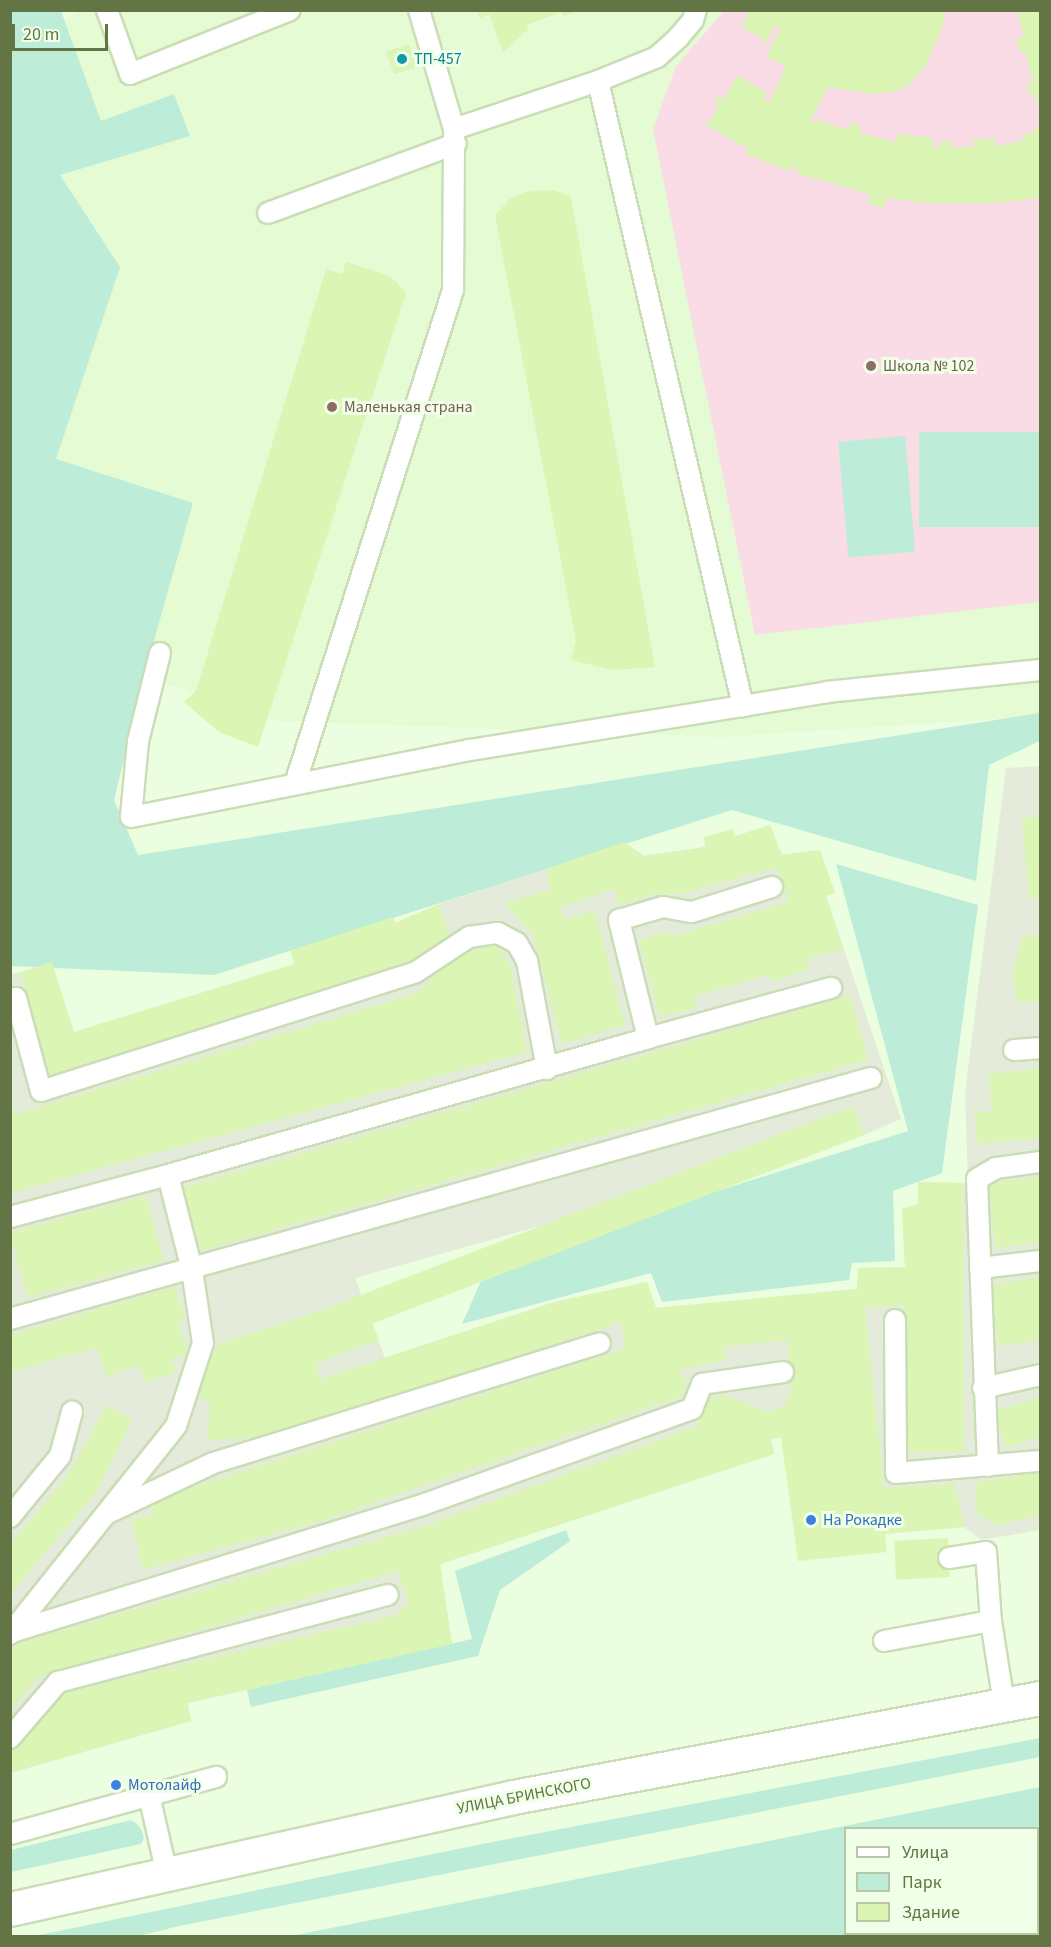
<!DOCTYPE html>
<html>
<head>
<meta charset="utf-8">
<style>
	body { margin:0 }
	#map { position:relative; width:1051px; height:1947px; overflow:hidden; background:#ebfedf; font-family:"Source Sans 3",sans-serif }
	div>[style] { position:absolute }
	.residential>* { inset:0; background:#e4fbd3 }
	.industrial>* { inset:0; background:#e4ebdb }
	.education>* { inset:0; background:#fadce7 }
	.green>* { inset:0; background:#bdecd9; transform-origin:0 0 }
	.building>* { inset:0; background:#dbf5b5; transform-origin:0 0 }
	.roads { filter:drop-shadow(2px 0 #caddb6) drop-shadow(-2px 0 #caddb6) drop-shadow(0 2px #caddb6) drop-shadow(0 -2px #caddb6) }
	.lane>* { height:20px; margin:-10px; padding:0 10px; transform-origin:10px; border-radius:10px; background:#fff }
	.secondary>* { height:33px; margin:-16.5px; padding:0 16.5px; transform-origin:16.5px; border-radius:16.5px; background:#fff }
	.dots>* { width:16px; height:16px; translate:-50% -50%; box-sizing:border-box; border:3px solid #f0ffe7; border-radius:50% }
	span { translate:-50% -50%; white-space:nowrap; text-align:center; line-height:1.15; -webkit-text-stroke:6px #f0ffe7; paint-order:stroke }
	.culture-label { font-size:16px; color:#0d838f }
	.left { translate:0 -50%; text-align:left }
	.education-label { font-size:16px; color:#785e54 }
	.shop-label { font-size:16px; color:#366cbe }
	.street-label { font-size:16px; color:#647545 }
	.frame { position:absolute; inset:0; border:12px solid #647545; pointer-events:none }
	.legend { position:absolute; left:844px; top:1827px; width:195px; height:108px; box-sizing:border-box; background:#f0ffe7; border:2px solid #b8c8a6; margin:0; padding:8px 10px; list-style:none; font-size:18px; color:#647545 }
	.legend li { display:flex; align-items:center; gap:12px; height:30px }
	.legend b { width:30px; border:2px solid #b8c8a6 }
	.scale { position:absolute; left:12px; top:24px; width:96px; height:27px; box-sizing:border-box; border:3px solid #647545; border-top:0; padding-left:8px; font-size:18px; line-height:21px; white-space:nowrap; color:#647545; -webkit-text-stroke:4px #f0ffe7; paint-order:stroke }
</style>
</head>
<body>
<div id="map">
	<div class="residential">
		<i style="clip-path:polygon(82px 10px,1040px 11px,1040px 716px,722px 737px,279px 721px,11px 633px,11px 49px)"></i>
	</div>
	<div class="industrial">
		<i style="clip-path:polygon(1040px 766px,1040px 1530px,982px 1540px,964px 1527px,885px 1534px,824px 1431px,771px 1439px,774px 1454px,440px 1564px,452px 1644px,188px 1703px,191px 1721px,11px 1773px,11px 975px,20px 972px,74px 1032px,295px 964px,290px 951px,393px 917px,395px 923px,439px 904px,546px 869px,705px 847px,704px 837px,733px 829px,735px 836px,770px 825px,782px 855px,820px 850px,835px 893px,826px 896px,901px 1119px,864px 1135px,355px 1278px,385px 1358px,554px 1302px,647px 1282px,656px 1308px,857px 1289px,858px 1268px,905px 1267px,902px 1209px,918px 1204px,918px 1182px,968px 1183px,965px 1093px,1006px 768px)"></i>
	</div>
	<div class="education">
		<i style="clip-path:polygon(724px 11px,1040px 11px,1040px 602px,755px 635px,653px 129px,676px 66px)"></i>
	</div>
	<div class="green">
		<i style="clip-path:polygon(11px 11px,61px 11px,101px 121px,174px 94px,190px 136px,60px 175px,120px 267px,56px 459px,193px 503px,149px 658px,114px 800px,138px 855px,1040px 713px,1040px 741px,989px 765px,976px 881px,732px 810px,214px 975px,11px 966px)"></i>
		<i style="left:1040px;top:432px;width:95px;height:121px;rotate:90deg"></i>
		<i style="left:905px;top:436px;width:116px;height:67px;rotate:85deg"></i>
		<i style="clip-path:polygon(836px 864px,978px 905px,942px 1173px,893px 1191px,895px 1261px,852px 1263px,849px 1280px,662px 1302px,651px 1273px,462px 1324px,489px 1263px,908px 1131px)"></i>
		<i style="clip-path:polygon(566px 1530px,570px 1541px,500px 1590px,478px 1656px,251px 1707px,247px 1690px,472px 1639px,455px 1571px)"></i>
		<i style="clip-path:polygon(1040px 1738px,1040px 1757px,179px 1926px,139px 1936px,34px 1936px,487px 1843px)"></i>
		<i style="clip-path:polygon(1040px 1787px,1040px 1936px,1002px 1936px,991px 1934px,1038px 1934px,1038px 1828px,846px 1828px,846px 1934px,861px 1934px,852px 1936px,291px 1936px)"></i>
		<i style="clip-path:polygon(131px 1820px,137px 1824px,142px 1831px,144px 1838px,141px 1844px,11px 1872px,11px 1850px)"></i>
	</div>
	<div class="building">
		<i style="clip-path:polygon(477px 10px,577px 10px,577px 11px,563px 16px,562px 12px,526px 25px,528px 29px,503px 52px,489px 14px,480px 18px)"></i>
		<i style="clip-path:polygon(750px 10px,946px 11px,941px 31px,925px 67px,908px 86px,892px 92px,872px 94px,828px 87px,811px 121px,817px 123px,819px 119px,836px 127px,848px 129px,850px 123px,861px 126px,859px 133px,896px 142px,897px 134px,933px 138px,931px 147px,940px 147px,941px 140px,951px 141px,950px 147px,974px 147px,973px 140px,994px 138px,995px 146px,1025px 140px,1023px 134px,1034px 133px,1033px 130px,1040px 127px,1040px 198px,997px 203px,928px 203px,886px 198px,884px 208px,868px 204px,870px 194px,796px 173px,798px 169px,792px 166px,789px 171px,745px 154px,749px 147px,744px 147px,705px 124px,707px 121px,709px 122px,719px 106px,714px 104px,719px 96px,724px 99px,738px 75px,767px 93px,763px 99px,770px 102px,786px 66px,767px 57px,780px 28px,775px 25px,766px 44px,762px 42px,764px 38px,742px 28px)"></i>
		<i style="clip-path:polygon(1017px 10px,1040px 10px,1040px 115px,1035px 93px,1029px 95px,1026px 84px,1033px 82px,1025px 52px,1020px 53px,1016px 39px,1024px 37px)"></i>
		<i style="left:409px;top:44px;width:24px;height:24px;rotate:71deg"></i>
		<i style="clip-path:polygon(554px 190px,571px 197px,655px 667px,612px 670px,571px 660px,576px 640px,495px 215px,511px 198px,529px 191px)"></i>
		<i style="clip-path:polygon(346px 262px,385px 274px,397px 282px,406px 293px,258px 747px,219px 732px,184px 702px,196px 691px,326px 269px,342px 274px)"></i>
		<i style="clip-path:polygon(1040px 817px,1040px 897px,1029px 898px,1022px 818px)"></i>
		<i style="clip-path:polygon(770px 825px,782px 855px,820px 850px,835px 893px,826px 896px,843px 949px,806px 960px,809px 969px,772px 982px,768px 975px,693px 997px,696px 1008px,660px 1017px,639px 940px,663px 932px,675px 935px,789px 902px,777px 867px,680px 894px,653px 894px,620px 905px,614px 889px,561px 907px,564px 919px,595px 911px,625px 1025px,562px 1044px,533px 935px,504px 903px,550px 890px,546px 869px,624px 842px,646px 857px,706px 847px,704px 837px,733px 829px,734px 837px)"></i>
		<i style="clip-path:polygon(439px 904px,450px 935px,390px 973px,50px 1076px,20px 972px,52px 962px,74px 1032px,295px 964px,290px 951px,393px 917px,395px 923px)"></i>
		<i style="clip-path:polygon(1040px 936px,1040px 1001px,1017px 1002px,1012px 976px,1022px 937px)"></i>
		<i style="clip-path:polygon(496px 943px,510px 965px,527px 1052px,10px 1193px,10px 1101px,16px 1114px,417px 993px,455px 957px)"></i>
		<i style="left:850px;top:996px;width:66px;height:694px;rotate:74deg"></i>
		<i style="clip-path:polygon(1040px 1068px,1040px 1138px,978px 1144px,974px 1113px,992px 1111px,988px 1074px)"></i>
		<i style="left:853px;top:1106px;width:31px;height:666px;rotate:69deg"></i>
		<i style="clip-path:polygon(1040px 1177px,1040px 1243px,995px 1248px,989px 1183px)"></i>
		<i style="clip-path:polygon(918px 1182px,963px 1183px,964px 1452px,908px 1453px,904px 1305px,865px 1308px,884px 1488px,955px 1484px,964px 1527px,885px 1534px,887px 1552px,798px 1561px,781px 1437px,770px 1439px,774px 1454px,440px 1564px,452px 1644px,187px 1703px,191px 1721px,10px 1773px,10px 1751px,62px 1693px,393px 1616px,409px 1603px,398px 1571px,39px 1677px,10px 1711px,10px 1653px,19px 1643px,424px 1526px,698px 1426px,704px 1403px,725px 1395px,767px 1412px,783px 1407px,792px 1391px,787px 1340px,724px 1347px,725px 1360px,680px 1370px,687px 1385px,682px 1396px,326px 1519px,143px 1570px,131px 1519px,152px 1516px,155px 1499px,625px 1349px,621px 1322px,264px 1437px,207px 1440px,210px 1403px,192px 1391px,220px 1343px,362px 1298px,379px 1340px,316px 1363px,320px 1379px,554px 1302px,647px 1282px,656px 1308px,857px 1289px,858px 1268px,905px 1267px,902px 1209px,918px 1204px)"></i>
		<i style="left:146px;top:1196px;width:67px;height:141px;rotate:75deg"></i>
		<i style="clip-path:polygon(1040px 1277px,1040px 1340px,999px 1346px,990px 1285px)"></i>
		<i style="clip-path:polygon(175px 1287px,185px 1319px,178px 1321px,188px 1354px,172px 1358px,176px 1373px,145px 1382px,140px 1366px,106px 1376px,97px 1348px,10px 1372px,10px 1335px)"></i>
		<i style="clip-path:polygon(1040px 1397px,1040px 1437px,1006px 1448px,995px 1411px)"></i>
		<i style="clip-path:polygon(107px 1405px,132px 1420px,96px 1493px,10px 1594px,10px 1545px,69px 1474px)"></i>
		<i style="clip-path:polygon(1040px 1472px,1040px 1515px,995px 1525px,977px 1514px,975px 1483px)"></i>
		<i style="left:948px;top:1538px;width:39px;height:54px;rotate:87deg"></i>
	</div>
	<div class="roads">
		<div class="lane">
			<i style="left:107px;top:10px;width:68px;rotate:70.2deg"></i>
			<i style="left:130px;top:74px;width:172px;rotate:-21.8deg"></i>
			<i style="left:598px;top:81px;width:642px;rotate:76.94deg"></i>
			<i style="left:454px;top:129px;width:152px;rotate:-18.4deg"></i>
			<i style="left:598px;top:81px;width:64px;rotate:-22.1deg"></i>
			<i style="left:657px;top:57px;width:28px;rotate:-42deg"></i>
			<i style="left:678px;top:38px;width:23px;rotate:-50deg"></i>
			<i style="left:693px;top:20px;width:10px;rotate:-73deg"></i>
			<i style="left:268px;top:213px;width:200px;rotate:-20.2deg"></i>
			<i style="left:160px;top:653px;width:91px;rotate:104deg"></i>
			<i style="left:138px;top:741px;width:76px;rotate:95.3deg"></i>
			<i style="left:131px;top:817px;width:346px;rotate:-11.2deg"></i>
			<i style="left:470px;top:750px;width:362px;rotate:-9.2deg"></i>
			<i style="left:827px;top:692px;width:214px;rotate:-5.9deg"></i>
			<i style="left:295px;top:784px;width:519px;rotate:-72.26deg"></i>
			<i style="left:453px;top:290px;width:161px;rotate:-89.6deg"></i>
			<i style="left:454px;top:129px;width:124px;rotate:-106.4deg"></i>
			<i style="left:16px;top:998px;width:96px;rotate:75deg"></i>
			<i style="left:41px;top:1091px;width:393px;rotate:-17.6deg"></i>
			<i style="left:416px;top:972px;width:64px;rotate:-33.4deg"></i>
			<i style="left:469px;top:937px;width:29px;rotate:-8deg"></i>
			<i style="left:498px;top:933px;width:21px;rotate:28deg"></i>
			<i style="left:517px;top:943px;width:21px;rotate:61deg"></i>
			<i style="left:527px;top:961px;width:110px;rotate:79.5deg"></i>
			<i style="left:648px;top:1038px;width:190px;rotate:-15.3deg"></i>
			<i style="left:1014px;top:1050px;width:26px;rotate:-4deg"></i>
			<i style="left:10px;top:1217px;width:163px;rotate:-14.9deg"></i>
			<i style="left:980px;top:1268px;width:60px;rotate:-6.7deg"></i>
			<i style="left:10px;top:1319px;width:894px;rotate:-15.64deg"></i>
			<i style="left:895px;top:1320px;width:153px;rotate:89.6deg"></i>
			<i style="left:896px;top:1473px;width:144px;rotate:-4.8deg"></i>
			<i style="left:983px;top:1388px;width:58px;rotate:-12.8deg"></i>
			<i style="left:988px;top:1466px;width:287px;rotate:-92.2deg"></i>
			<i style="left:977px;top:1179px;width:22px;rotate:-30deg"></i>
			<i style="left:996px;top:1168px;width:44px;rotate:-7.8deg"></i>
			<i style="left:110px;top:1512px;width:114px;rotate:-25.4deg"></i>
			<i style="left:213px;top:1463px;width:405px;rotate:-17.2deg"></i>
			<i style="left:10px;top:1517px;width:79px;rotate:-50.7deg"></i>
			<i style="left:60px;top:1456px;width:46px;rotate:-74.7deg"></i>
			<i style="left:949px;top:1558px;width:37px;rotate:-9deg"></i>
			<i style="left:986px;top:1552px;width:69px;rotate:85.9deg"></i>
			<i style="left:991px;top:1621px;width:84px;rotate:81.1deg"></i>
			<i style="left:12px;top:1632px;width:429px;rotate:-17.2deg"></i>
			<i style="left:422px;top:1505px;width:287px;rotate:-19.6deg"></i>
			<i style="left:692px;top:1409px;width:27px;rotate:-68deg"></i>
			<i style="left:702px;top:1384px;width:82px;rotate:-8.4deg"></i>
			<i style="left:10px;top:1634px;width:266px;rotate:-51.4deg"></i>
			<i style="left:176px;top:1426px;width:87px;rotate:-72deg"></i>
			<i style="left:203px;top:1343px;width:74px;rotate:-98.6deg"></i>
			<i style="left:192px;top:1270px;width:98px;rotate:-104.2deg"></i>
			<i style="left:168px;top:1175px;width:499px;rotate:-15.9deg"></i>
			<i style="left:648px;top:1038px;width:122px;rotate:-103.8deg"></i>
			<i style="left:619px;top:920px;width:46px;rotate:-16.5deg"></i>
			<i style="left:663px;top:907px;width:29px;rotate:10deg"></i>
			<i style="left:692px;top:912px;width:84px;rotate:-17.4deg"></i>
			<i style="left:884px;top:1641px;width:109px;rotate:-10.6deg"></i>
			<i style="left:10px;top:1738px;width:74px;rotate:-49.4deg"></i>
			<i style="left:58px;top:1682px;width:341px;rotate:-14.8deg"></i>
			<i style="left:149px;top:1795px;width:81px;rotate:77.2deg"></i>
			<i style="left:10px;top:1834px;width:214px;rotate:-15.5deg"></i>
		</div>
		<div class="secondary">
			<i style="left:10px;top:1909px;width:515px;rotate:-12.55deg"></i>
			<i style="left:513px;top:1797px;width:536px;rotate:-10.64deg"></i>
		</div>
	</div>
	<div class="dots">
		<i style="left:402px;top:59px;background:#0f9aa8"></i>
		<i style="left:871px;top:366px;background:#8d6e63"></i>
		<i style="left:332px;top:407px;background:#8d6e63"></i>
		<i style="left:811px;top:1520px;background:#3f7fe0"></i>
		<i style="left:116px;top:1785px;background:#3f7fe0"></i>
	</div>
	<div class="culture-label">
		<span class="left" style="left:414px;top:59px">ТП-457</span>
	</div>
	<div class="education-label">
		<span class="left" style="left:883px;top:366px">Школа № 102</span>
		<span class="left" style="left:344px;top:407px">Маленькая страна</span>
	</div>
	<div class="shop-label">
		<span class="left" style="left:823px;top:1520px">На Рокадке</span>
		<span class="left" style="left:128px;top:1785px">Мотолайф</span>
	</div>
	<div class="street-label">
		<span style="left:524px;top:1796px;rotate:-11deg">УЛИЦА БРИНСКОГО</span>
	</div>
	<div class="frame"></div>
	<ul class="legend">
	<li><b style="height:8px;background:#fff"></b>Улица</li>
	<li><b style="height:16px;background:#bdecd9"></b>Парк</li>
	<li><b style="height:16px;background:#dbf5b5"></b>Здание</li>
	</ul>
	<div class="scale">20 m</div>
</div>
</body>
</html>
